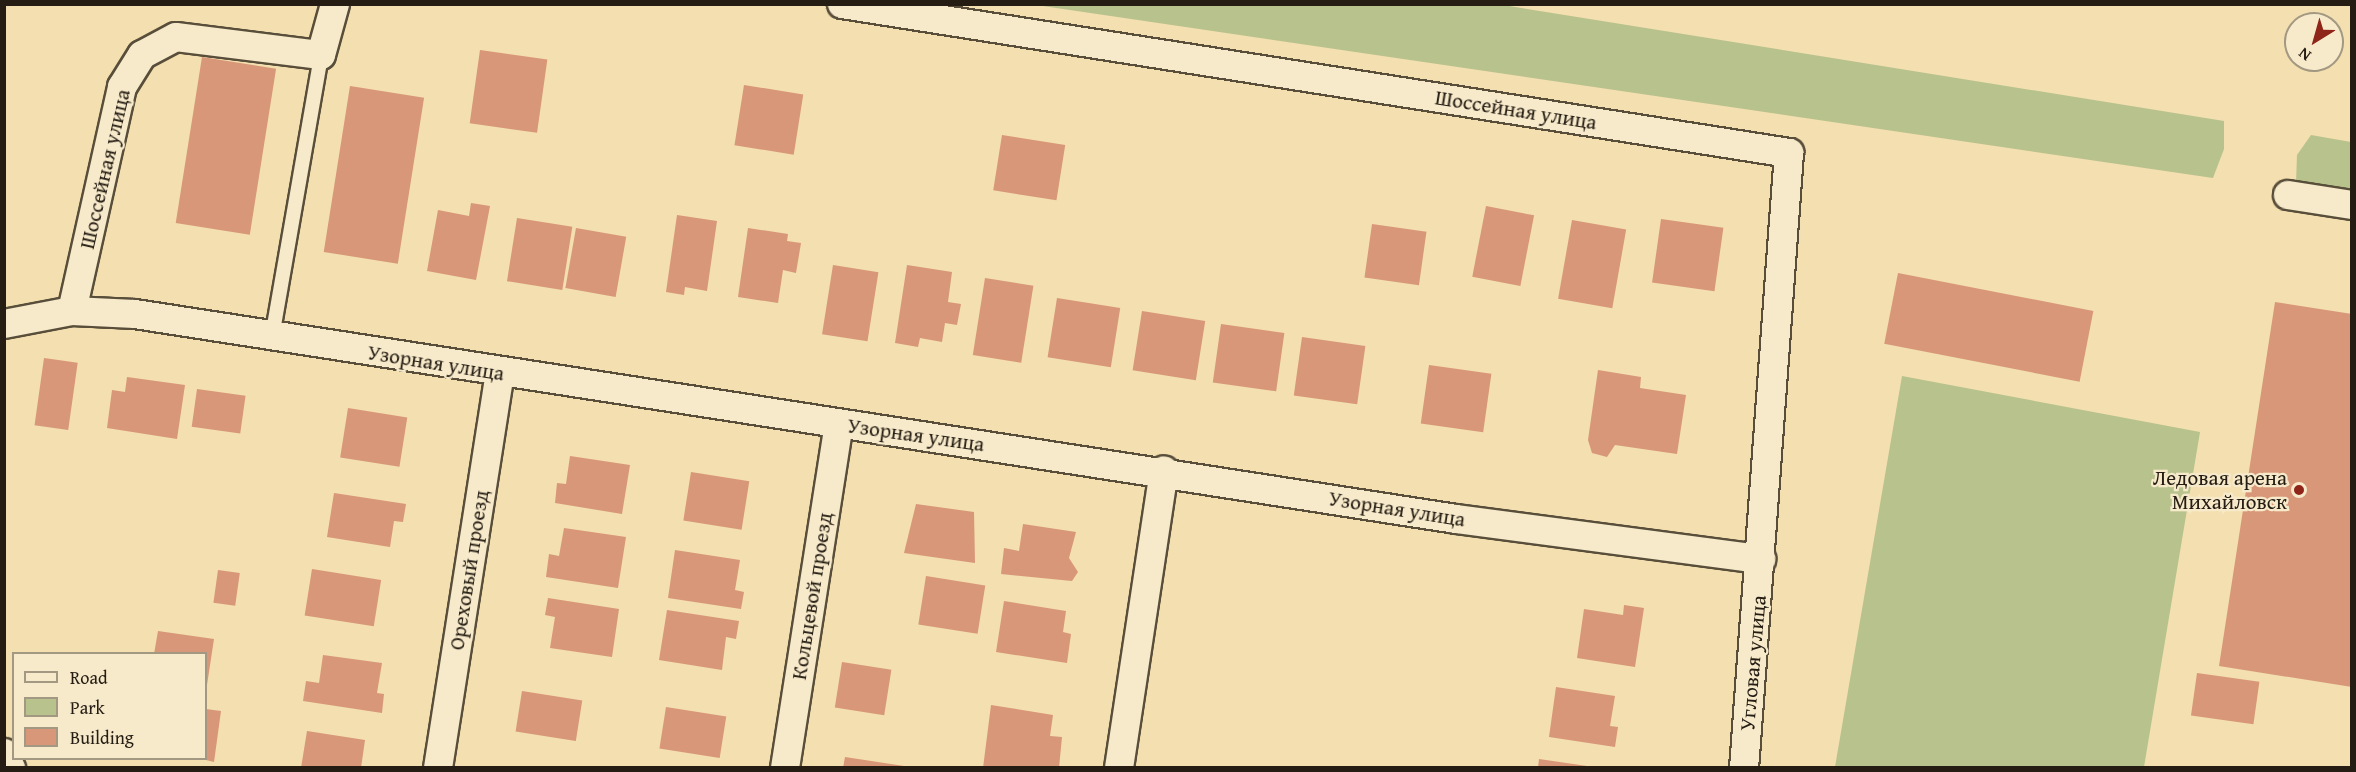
<!DOCTYPE html>
<html>
<head>
<meta charset="utf-8">
<style>
	body { margin:0 }
	#map { position:relative; width:2356px; height:772px; overflow:hidden; background:#f3dfaf; font-family:"Gentium Book Plus",serif }
	div>[style] { position:absolute }
	.green>* { inset:0; background:#b8c28d }
	.building>* { inset:0; background:#d89778; transform-origin:0 0 }
	.roads { filter:drop-shadow(2px 0 #584e3a) drop-shadow(-2px 0 #584e3a) drop-shadow(0 2px #584e3a) drop-shadow(0 -2px #584e3a) }
	.service>* { height:14px; margin:-7px; padding:0 7px; transform-origin:7px; border-radius:7px; background:#f7eacb }
	.minor>* { height:28px; margin:-14px; padding:0 14px; transform-origin:14px; border-radius:14px; background:#f7eacb }
	.dots>* { width:16px; height:16px; translate:-50% -50%; box-sizing:border-box; border:3px solid #f7eacb; border-radius:50% }
	span { translate:-50% -50%; white-space:nowrap; text-align:center; line-height:1.15; -webkit-text-stroke:4.5px #f7eacb; paint-order:stroke }
	.street-label { font-size:21px; color:#251d13 }
	.poi-label { font-size:21px; color:#251d13 }
	.right { translate:-100% -50%; text-align:right }
	.frame { position:absolute; inset:0; border:6px solid #251d13; pointer-events:none }
	.legend { position:absolute; left:12px; top:652px; width:195px; height:108px; box-sizing:border-box; background:#f7eacb; border:2px solid #a39881; margin:0; padding:8px 10px; list-style:none; font-size:18px; color:#251d13 }
	.legend li { display:flex; align-items:center; gap:12px; height:30px }
	.legend b { width:30px; border:2px solid #a39881 }
	.north { position:absolute; left:2284px; top:12px; width:60px; height:60px; box-sizing:border-box; background:#f7eacb; border:2px solid #a39881; border-radius:50%; rotate:217deg; font-size:16px; font-weight:700; line-height:24px; text-align:center; color:#251d13 }
	.north::after { content:''; display:block; margin:auto; width:21px; height:27px; background:#8f2418; clip-path:polygon(50% 0,100% 100%,50% 72%,0 100%) }
</style>
</head>
<body>
<div id="map">
	<div class="green">
		<i style="clip-path:polygon(1036px 5px,1503px 5px,2224px 121px,2224px 149px,2213px 178px)"></i>
		<i style="clip-path:polygon(2311px 135px,2351px 142px,2351px 193px,2296px 184px,2297px 155px)"></i>
		<i style="clip-path:polygon(1902px 376px,2200px 432px,2144px 767px,1835px 767px)"></i>
	</div>
	<div class="building">
		<i style="left:480px;top:50px;width:68px;height:74px;rotate:8deg"></i>
		<i style="left:202px;top:57px;width:75px;height:168px;rotate:9deg"></i>
		<i style="left:744px;top:85px;width:60px;height:61px;rotate:9deg"></i>
		<i style="left:350px;top:86px;width:75px;height:168px;rotate:9deg"></i>
		<i style="left:1002px;top:135px;width:64px;height:56px;rotate:9deg"></i>
		<i style="clip-path:polygon(471px 203px,490px 206px,476px 280px,427px 271px,438px 210px,469px 216px)"></i>
		<i style="left:1486px;top:206px;width:49px;height:72px;rotate:11deg"></i>
		<i style="clip-path:polygon(677px 215px,717px 221px,707px 291px,685px 287px,684px 295px,666px 292px)"></i>
		<i style="left:517px;top:218px;width:56px;height:64px;rotate:9deg"></i>
		<i style="left:1661px;top:219px;width:63px;height:64px;rotate:8deg"></i>
		<i style="left:1572px;top:220px;width:55px;height:80px;rotate:10deg"></i>
		<i style="left:1372px;top:224px;width:55px;height:54px;rotate:8deg"></i>
		<i style="left:576px;top:228px;width:51px;height:61px;rotate:10deg"></i>
		<i style="clip-path:polygon(748px 228px,788px 234px,787px 241px,801px 243px,796px 273px,783px 270px,778px 303px,738px 297px)"></i>
		<i style="left:833px;top:265px;width:46px;height:70px;rotate:9deg"></i>
		<i style="clip-path:polygon(907px 265px,952px 272px,948px 302px,961px 304px,957px 325px,945px 323px,942px 342px,920px 338px,918px 347px,895px 343px)"></i>
		<i style="left:1898px;top:273px;width:199px;height:72px;rotate:11deg"></i>
		<i style="left:985px;top:278px;width:49px;height:78px;rotate:9deg"></i>
		<i style="left:1057px;top:298px;width:64px;height:60px;rotate:9deg"></i>
		<i style="clip-path:polygon(2275px 302px,2352px 314px,2352px 687px,2219px 666px)"></i>
		<i style="left:1142px;top:311px;width:64px;height:60px;rotate:9deg"></i>
		<i style="left:1221px;top:324px;width:64px;height:59px;rotate:8deg"></i>
		<i style="left:1302px;top:337px;width:64px;height:59px;rotate:8deg"></i>
		<i style="left:44px;top:358px;width:34px;height:68px;rotate:8deg"></i>
		<i style="left:1429px;top:365px;width:63px;height:59px;rotate:8deg"></i>
		<i style="clip-path:polygon(1598px 370px,1641px 377px,1640px 388px,1686px 395px,1677px 454px,1615px 445px,1607px 457px,1592px 453px,1588px 440px)"></i>
		<i style="clip-path:polygon(127px 377px,185px 385px,177px 439px,107px 428px,112px 390px,125px 392px)"></i>
		<i style="left:197px;top:389px;width:49px;height:38px;rotate:8deg"></i>
		<i style="left:348px;top:408px;width:60px;height:50px;rotate:9deg"></i>
		<i style="clip-path:polygon(570px 456px,630px 465px,622px 514px,555px 503px,557px 483px,566px 484px)"></i>
		<i style="left:691px;top:472px;width:59px;height:49px;rotate:9deg"></i>
		<i style="clip-path:polygon(334px 493px,406px 504px,403px 522px,394px 521px,390px 547px,327px 537px)"></i>
		<i style="clip-path:polygon(916px 504px,974px 512px,975px 563px,904px 553px)"></i>
		<i style="clip-path:polygon(1023px 524px,1076px 532px,1069px 558px,1078px 572px,1072px 581px,1001px 574px,1004px 548px,1019px 551px)"></i>
		<i style="clip-path:polygon(564px 528px,626px 537px,618px 588px,546px 577px,549px 554px,559px 556px)"></i>
		<i style="clip-path:polygon(675px 550px,740px 560px,735px 590px,744px 592px,741px 609px,668px 598px)"></i>
		<i style="left:312px;top:569px;width:70px;height:47px;rotate:9deg"></i>
		<i style="left:218px;top:570px;width:22px;height:33px;rotate:8deg"></i>
		<i style="left:926px;top:576px;width:60px;height:49px;rotate:9deg"></i>
		<i style="clip-path:polygon(548px 598px,619px 609px,612px 657px,550px 648px,555px 617px,545px 615px)"></i>
		<i style="clip-path:polygon(1004px 601px,1066px 611px,1063px 632px,1071px 634px,1067px 663px,996px 652px)"></i>
		<i style="clip-path:polygon(1624px 605px,1644px 608px,1635px 667px,1577px 658px,1584px 609px,1623px 615px)"></i>
		<i style="clip-path:polygon(667px 610px,739px 621px,736px 639px,726px 637px,722px 670px,659px 660px)"></i>
		<i style="clip-path:polygon(158px 631px,214px 639px,207px 685px,206px 654px,154px 654px)"></i>
		<i style="clip-path:polygon(323px 655px,382px 663px,377px 693px,384px 694px,382px 713px,303px 701px,306px 681px,319px 683px)"></i>
		<i style="left:842px;top:662px;width:50px;height:46px;rotate:9deg"></i>
		<i style="left:2197px;top:673px;width:63px;height:43px;rotate:8deg"></i>
		<i style="clip-path:polygon(1556px 687px,1615px 696px,1610px 726px,1618px 727px,1615px 747px,1549px 737px)"></i>
		<i style="left:522px;top:691px;width:61px;height:41px;rotate:9deg"></i>
		<i style="clip-path:polygon(991px 705px,1053px 715px,1050px 736px,1062px 737px,1059px 768px,983px 768px)"></i>
		<i style="left:666px;top:707px;width:61px;height:42px;rotate:9deg"></i>
		<i style="clip-path:polygon(206px 709px,221px 711px,214px 762px,206px 760px)"></i>
		<i style="clip-path:polygon(307px 731px,365px 740px,361px 768px,301px 768px)"></i>
		<i style="clip-path:polygon(845px 757px,904px 766px,904px 768px,843px 768px)"></i>
		<i style="clip-path:polygon(1539px 759px,1587px 766px,1587px 768px,1538px 768px)"></i>
	</div>
	<div class="roads">
		<div class="service">
			<i style="left:272px;top:337px;width:286px;rotate:-80.1deg"></i>
		</div>
		<div class="minor">
			<i style="left:842px;top:4px;width:959px;rotate:8.94deg"></i>
			<i style="left:1789px;top:153px;width:617px;rotate:94.18deg"></i>
			<i style="left:2288px;top:195px;width:65px;rotate:8.9deg"></i>
			<i style="left:72px;top:311px;width:63px;rotate:2.7deg"></i>
			<i style="left:135px;top:314px;width:1337px;rotate:8.82deg"></i>
			<i style="left:1456px;top:519px;width:308px;rotate:7.5deg"></i>
			<i style="left:4px;top:324px;width:69px;rotate:-10.8deg"></i>
			<i style="left:72px;top:311px;width:230px;rotate:-77.4deg"></i>
			<i style="left:122px;top:87px;width:38px;rotate:-58deg"></i>
			<i style="left:142px;top:55px;width:38px;rotate:-28deg"></i>
			<i style="left:176px;top:37px;width:146px;rotate:7.1deg"></i>
			<i style="left:321px;top:55px;width:53px;rotate:-74.6deg"></i>
			<i style="left:4px;top:753px;width:17px;rotate:65deg"></i>
			<i style="left:438px;top:768px;width:400px;rotate:-81.1deg"></i>
			<i style="left:785px;top:768px;width:348px;rotate:-81.1deg"></i>
			<i style="left:1119px;top:768px;width:301px;rotate:-81.4deg"></i>
		</div>
	</div>
	<div class="dots">
		<i style="left:2299px;top:490px;background:#8f2418"></i>
	</div>
	<div class="street-label">
		<span style="left:1516px;top:110px;rotate:9deg">Шоссейная улица</span>
		<span style="left:105px;top:169px;rotate:-77deg">Шоссейная улица</span>
		<span style="left:436px;top:363px;rotate:9deg">Узорная улица</span>
		<span style="left:916px;top:435px;rotate:8deg">Узорная улица</span>
		<span style="left:1397px;top:509px;rotate:9deg">Узорная улица</span>
		<span style="left:469px;top:570px;rotate:-81deg">Ореховый проезд</span>
		<span style="left:812px;top:596px;rotate:-81deg">Кольцевой проезд</span>
		<span style="left:1753px;top:663px;rotate:-85deg">Угловая улица</span>
	</div>
	<div class="poi-label">
		<span class="right" style="left:2287px;top:490px">Ледовая арена<br>Михайловск</span>
	</div>
	<div class="frame"></div>
	<ul class="legend">
	<li><b style="height:8px;background:#f7eacb"></b>Road</li>
	<li><b style="height:16px;background:#b8c28d"></b>Park</li>
	<li><b style="height:16px;background:#d89778"></b>Building</li>
	</ul>
	<div class="north">N</div>
</div>
</body>
</html>
